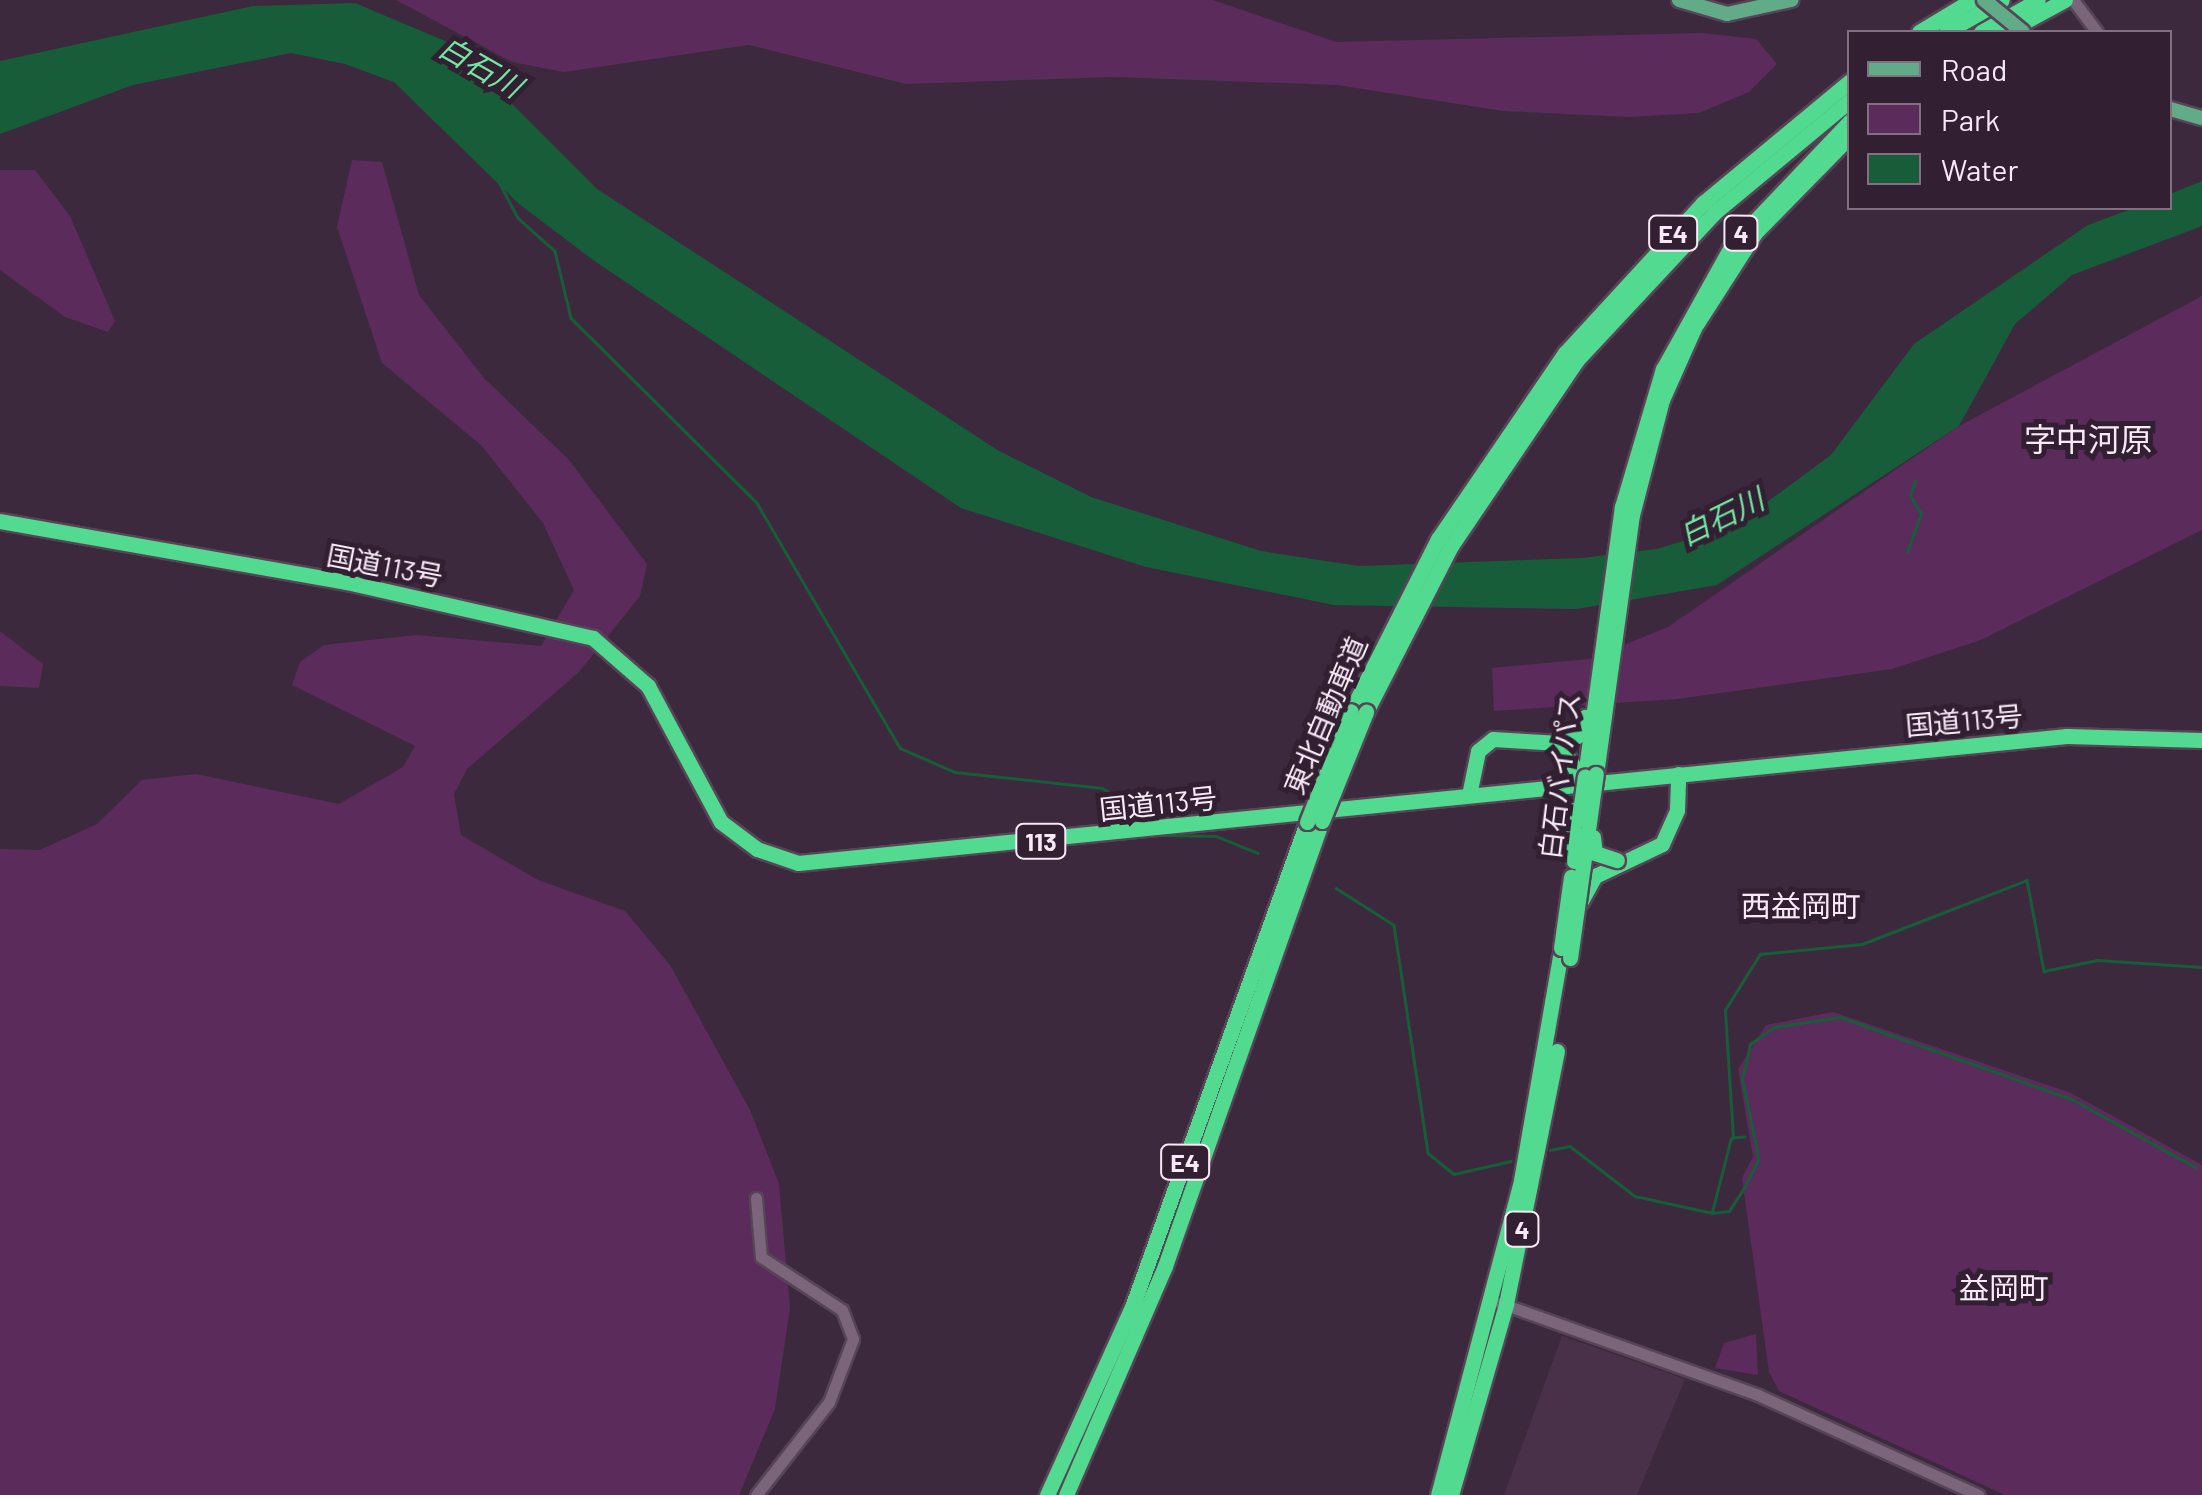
<!DOCTYPE html>
<html>
<head>
<meta charset="utf-8">
<style>
	body { margin:0 }
	#map { position:relative; width:2202px; height:1495px; overflow:hidden; background:#3d293d; font-family:Barlow,"Noto Sans JP",sans-serif }
	div>[style] { position:absolute }
	.built>* { inset:0; background:#4a314a }
	.green>* { inset:0; background:#5b2b5b }
	.water>* { inset:0; background:#175d39 }
	.stream>* { height:2.5px; margin:-1.25px; padding:0 1.25px; transform-origin:1.25px; border-radius:1.25px; background:#175d39 }
	.roads { filter:drop-shadow(2px 0 #564556) drop-shadow(-2px 0 #564556) drop-shadow(0 2px #564556) drop-shadow(0 -2px #564556) }
	.minor>* { height:11px; margin:-5.5px; padding:0 5.5px; transform-origin:5.5px; border-radius:5.5px; background:#7b657b }
	.major>* { height:14px; margin:-7px; padding:0 7px; transform-origin:7px; border-radius:7px; background:#62ab88 }
	.highway>* { height:15px; margin:-7.5px; padding:0 7.5px; transform-origin:7.5px; border-radius:7.5px; background:#52da91 }
	.bridges { filter:drop-shadow(2px 0 #564556) drop-shadow(-2px 0 #564556) drop-shadow(0 2px #564556) drop-shadow(0 -2px #564556) }
	.major-bridge>* { height:14px; margin:-7px; padding:0 7px; transform-origin:7px; border-radius:7px; background:#62ab88 }
	.highway-bridge>* { height:15px; margin:-7.5px; padding:0 7.5px; transform-origin:7.5px; border-radius:7.5px; background:#52da91 }
	span { translate:-50% -50%; white-space:nowrap; text-align:center; line-height:1.15; -webkit-text-stroke:10px #321f32; paint-order:stroke }
	.shield-label span { padding:2px 8px; background:#321f32; border:2px solid; border-radius:8px; -webkit-text-stroke-width:0 }
	.shield-label { font-size:25px; color:#f7e9f6; font-weight:700 }
	.street-label { font-size:28px; color:#f7e9f6 }
	.water-label { font-size:30px; color:#70e6a2; font-style:italic }
	.neighbourhood-label { font-size:30px; color:#f7e9f6 }
	.quarter-label { font-size:32px; color:#f7e9f6 }
	.legend { position:absolute; left:1847px; top:30px; width:325px; height:180px; box-sizing:border-box; background:#321f32; border:2px solid #817080; margin:0; padding:12px 18px; list-style:none; font-size:30px; color:#f7e9f6 }
	.legend li { display:flex; align-items:center; gap:20px; height:50px }
	.legend b { width:50px; border:2px solid #817080 }
</style>
</head>
<body>
<div id="map">
	<div class="built">
		<i style="clip-path:polygon(1562px 1336px,1685px 1379px,1637px 1495px,1504px 1495px)"></i>
	</div>
	<div class="green">
		<i style="clip-path:polygon(396px 0,1213px 0,1336px 42px,1702px 33px,1756px 39px,1777px 64px,1749px 92px,1699px 113px,1629px 117px,1503px 111px,1337px 85px,1114px 77px,906px 84px,749px 45px,564px 72px,512px 62px)"></i>
		<i style="clip-path:polygon(352px 160px,382px 162px,419px 295px,484px 378px,569px 460px,647px 564px,640px 596px,579px 672px,467px 769px,454px 794px,461px 835px,538px 880px,625px 911px,670px 965px,750px 1110px,779px 1184px,790px 1308px,775px 1409px,739px 1495px,0 1495px,0 849px,40px 850px,97px 824px,142px 780px,196px 774px,339px 804px,403px 767px,415px 746px,292px 685px,300px 662px,324px 645px,417px 635px,541px 646px,574px 590px,543px 523px,481px 445px,382px 363px,337px 227px)"></i>
		<i style="clip-path:polygon(0 170px,35px 170px,70px 216px,115px 321px,108px 332px,65px 317px,0 270px)"></i>
		<i style="clip-path:polygon(2202px 296px,2202px 530px,1981px 640px,1892px 669px,1677px 699px,1494px 711px,1492px 668px,1589px 659px,1668px 627px,1959px 426px)"></i>
		<i style="clip-path:polygon(0 631px,43px 664px,39px 688px,0 686px)"></i>
		<i style="clip-path:polygon(1833px 1012px,2071px 1093px,2202px 1165px,2202px 1495px,2005px 1495px,1779px 1391px,1769px 1372px,1742px 1178px,1753px 1157px,1738px 1069px,1766px 1025px)"></i>
		<i style="clip-path:polygon(1756px 1334px,1758px 1375px,1715px 1368px,1724px 1343px)"></i>
	</div>
	<div class="water">
		<i style="clip-path:polygon(355px 3px,452px 44px,597px 189px,999px 451px,1091px 497px,1261px 551px,1359px 566px,1582px 558px,1657px 549px,1736px 525px,1831px 455px,1914px 344px,2088px 225px,2134px 208px,2170px 208px,2170px 194px,2202px 181px,2202px 226px,2072px 275px,2015px 324px,1959px 426px,1717px 585px,1577px 609px,1334px 605px,1146px 567px,961px 508px,593px 260px,519px 204px,394px 82px,345px 64px,291px 53px,133px 85px,0 134px,0 61px,253px 6px)"></i>
	</div>
	<div class="stream">
		<i style="left:498px;top:180px;width:43px;rotate:62.2deg"></i>
		<i style="left:518px;top:218px;width:50px;rotate:41.7deg"></i>
		<i style="left:555px;top:251px;width:69px;rotate:76.6deg"></i>
		<i style="left:571px;top:318px;width:262px;rotate:44.8deg"></i>
		<i style="left:757px;top:503px;width:284px;rotate:59.7deg"></i>
		<i style="left:900px;top:748px;width:60px;rotate:23.6deg"></i>
		<i style="left:955px;top:772px;width:148px;rotate:6.2deg"></i>
		<i style="left:1102px;top:788px;width:66px;rotate:28.1deg"></i>
		<i style="left:1907px;top:552px;width:40px;rotate:-69.8deg"></i>
		<i style="left:1921px;top:514px;width:21px;rotate:-121deg"></i>
		<i style="left:1910px;top:496px;width:16px;rotate:-72deg"></i>
		<i style="left:1162px;top:835px;width:54px;rotate:1.1deg"></i>
		<i style="left:1216px;top:836px;width:45px;rotate:22deg"></i>
		<i style="left:1336px;top:888px;width:69px;rotate:32.5deg"></i>
		<i style="left:1394px;top:925px;width:231px;rotate:81.5deg"></i>
		<i style="left:1428px;top:1153px;width:33px;rotate:39deg"></i>
		<i style="left:1454px;top:1174px;width:58px;rotate:-12.8deg"></i>
		<i style="left:1745px;top:1137px;width:12px;rotate:175deg"></i>
		<i style="left:1733px;top:1138px;width:128px;rotate:-93.6deg"></i>
		<i style="left:1725px;top:1010px;width:66px;rotate:-58deg"></i>
		<i style="left:1760px;top:954px;width:102px;rotate:-5.6deg"></i>
		<i style="left:1862px;top:944px;width:177px;rotate:-21.2deg"></i>
		<i style="left:2027px;top:880px;width:93px;rotate:79.4deg"></i>
		<i style="left:2044px;top:971px;width:54px;rotate:-11.7deg"></i>
		<i style="left:2097px;top:960px;width:105px;rotate:3.8deg"></i>
		<i style="left:1754px;top:1137px;width:59px;rotate:-101.7deg"></i>
		<i style="left:1742px;top:1079px;width:36px;rotate:-77deg"></i>
		<i style="left:1750px;top:1044px;width:29px;rotate:-35deg"></i>
		<i style="left:1774px;top:1027px;width:67px;rotate:-8.6deg"></i>
		<i style="left:1840px;top:1017px;width:246px;rotate:19.5deg"></i>
		<i style="left:2072px;top:1099px;width:141px;rotate:28.9deg"></i>
		<i style="left:1550px;top:1150px;width:20px;rotate:-11deg"></i>
		<i style="left:1570px;top:1146px;width:82px;rotate:37.6deg"></i>
		<i style="left:1635px;top:1196px;width:79px;rotate:12.4deg"></i>
		<i style="left:1712px;top:1213px;width:17px;rotate:-7deg"></i>
		<i style="left:1729px;top:1211px;width:27px;rotate:-57deg"></i>
		<i style="left:1744px;top:1188px;width:30px;rotate:-63deg"></i>
		<i style="left:1758px;top:1161px;width:21px;rotate:-98deg"></i>
		<i style="left:1712px;top:1212px;width:76px;rotate:-75.6deg"></i>
	</div>
	<div class="roads">
		<div class="minor">
			<i style="left:2073px;top:0;width:40px;rotate:53deg"></i>
			<i style="left:756px;top:1198px;width:59px;rotate:85.2deg"></i>
			<i style="left:761px;top:1257px;width:97px;rotate:33.2deg"></i>
			<i style="left:842px;top:1310px;width:31px;rotate:69deg"></i>
			<i style="left:853px;top:1339px;width:67px;rotate:110.9deg"></i>
			<i style="left:829px;top:1402px;width:118px;rotate:128.1deg"></i>
			<i style="left:1500px;top:1303px;width:274px;rotate:19.6deg"></i>
			<i style="left:1758px;top:1395px;width:242px;rotate:24.4deg"></i>
		</div>
		<div class="major">
			<i style="left:1679px;top:0;width:50px;rotate:16.3deg"></i>
			<i style="left:1727px;top:14px;width:66px;rotate:-12.3deg"></i>
			<i style="left:2170px;top:109px;width:33px;rotate:16deg"></i>
		</div>
		<div class="highway">
			<i style="left:1919px;top:32px;width:62px;rotate:-31.1deg"></i>
			<i style="left:1946px;top:32px;width:64px;rotate:-29.7deg"></i>
			<i style="left:1981px;top:32px;width:65px;rotate:-29.3deg"></i>
			<i style="left:2006px;top:32px;width:67px;rotate:-28.5deg"></i>
			<i style="left:0;top:521px;width:352px;rotate:10deg"></i>
			<i style="left:347px;top:582px;width:252px;rotate:12.8deg"></i>
			<i style="left:593px;top:638px;width:73px;rotate:41.1deg"></i>
			<i style="left:648px;top:686px;width:154px;rotate:61.8deg"></i>
			<i style="left:721px;top:822px;width:45px;rotate:36.9deg"></i>
			<i style="left:757px;top:849px;width:43px;rotate:18.9deg"></i>
			<i style="left:798px;top:863px;width:1275px;rotate:-5.72deg"></i>
			<i style="left:2067px;top:736px;width:135px;rotate:1.7deg"></i>
			<i style="left:1351px;top:711px;width:193px;rotate:-63.2deg"></i>
			<i style="left:1438px;top:539px;width:225px;rotate:-55.7deg"></i>
			<i style="left:1565px;top:353px;width:204px;rotate:-47.4deg"></i>
			<i style="left:1703px;top:203px;width:191px;rotate:-39.7deg"></i>
			<i style="left:1366px;top:712px;width:186px;rotate:-62.9deg"></i>
			<i style="left:1451px;top:546px;width:225px;rotate:-55.9deg"></i>
			<i style="left:1577px;top:360px;width:201px;rotate:-47deg"></i>
			<i style="left:1714px;top:213px;width:177px;rotate:-39.7deg"></i>
			<i style="left:1559px;top:743px;width:19px;rotate:-21deg"></i>
			<i style="left:1577px;top:736px;width:21px;rotate:-67deg"></i>
			<i style="left:1596px;top:774px;width:261px;rotate:-82.1deg"></i>
			<i style="left:1632px;top:515px;width:119px;rotate:-75.4deg"></i>
			<i style="left:1662px;top:400px;width:79px;rotate:-66deg"></i>
			<i style="left:1694px;top:328px;width:113px;rotate:-57.3deg"></i>
			<i style="left:1755px;top:233px;width:136px;rotate:-45.6deg"></i>
			<i style="left:1585px;top:776px;width:272px;rotate:-82.2deg"></i>
			<i style="left:1622px;top:507px;width:144px;rotate:-73.5deg"></i>
			<i style="left:1663px;top:369px;width:142px;rotate:-60.9deg"></i>
			<i style="left:1732px;top:245px;width:171px;rotate:-46.4deg"></i>
			<i style="left:1469px;top:795px;width:45px;rotate:-78.4deg"></i>
			<i style="left:1478px;top:751px;width:19px;rotate:-39deg"></i>
			<i style="left:1493px;top:739px;width:66px;rotate:3.5deg"></i>
			<i style="left:1559px;top:743px;width:36px;rotate:58deg"></i>
			<i style="left:1581px;top:901px;width:29px;rotate:-61deg"></i>
			<i style="left:1595px;top:876px;width:74px;rotate:-25.5deg"></i>
			<i style="left:1662px;top:844px;width:37px;rotate:-66deg"></i>
			<i style="left:1677px;top:810px;width:36px;rotate:-88deg"></i>
			<i style="left:1047px;top:1495px;width:206px;rotate:-65.7deg"></i>
			<i style="left:1132px;top:1307px;width:516px;rotate:-70.16deg"></i>
			<i style="left:1066px;top:1495px;width:249px;rotate:-66.6deg"></i>
			<i style="left:1165px;top:1266px;width:472px;rotate:-70.6deg"></i>
			<i style="left:1438px;top:1495px;width:326px;rotate:-75.2deg"></i>
			<i style="left:1521px;top:1180px;width:226px;rotate:-80.1deg"></i>
			<i style="left:1451px;top:1495px;width:199px;rotate:-73.9deg"></i>
			<i style="left:1506px;top:1304px;width:258px;rotate:-78.6deg"></i>
		</div>
	</div>
	<div class="bridges">
		<div class="major-bridge">
			<i style="left:1984px;top:0;width:50px;rotate:39.4deg"></i>
		</div>
		<div class="highway-bridge">
			<i style="left:1573px;top:810px;width:51px;rotate:88.9deg"></i>
			<i style="left:1579px;top:819px;width:43px;rotate:-82.1deg"></i>
			<i style="left:1322px;top:821px;width:118px;rotate:-68deg"></i>
			<i style="left:1307px;top:822px;width:119px;rotate:-68.4deg"></i>
			<i style="left:1593px;top:837px;width:16px;rotate:83deg"></i>
			<i style="left:1595px;top:853px;width:23px;rotate:18deg"></i>
			<i style="left:1561px;top:948px;width:72px;rotate:-82deg"></i>
			<i style="left:1570px;top:958px;width:186px;rotate:-82deg"></i>
		</div>
	</div>
	<div class="shield-label">
		<span style="left:1673px;top:233px">E4</span>
		<span style="left:1741px;top:233px">4</span>
		<span style="left:1041px;top:841px">113</span>
		<span style="left:1185px;top:1162px">E4</span>
		<span style="left:1522px;top:1229px">4</span>
	</div>
	<div class="street-label">
		<span style="left:385px;top:565px;rotate:11deg">国道113号</span>
		<span style="left:1325px;top:715px;rotate:-67deg">東北自動車道</span>
		<span style="left:1964px;top:720px;rotate:-5deg">国道113号</span>
		<span style="left:1559px;top:776px;rotate:-83deg">白石バイパス</span>
		<span style="left:1158px;top:803px;rotate:-6deg">国道113号</span>
	</div>
	<div class="water-label">
		<span style="left:481px;top:66px;rotate:30deg">白石川</span>
		<span style="left:1721px;top:516px;rotate:-26deg">白石川</span>
	</div>
	<div class="neighbourhood-label">
		<span style="left:1801px;top:905px">西益岡町</span>
		<span style="left:2004px;top:1287px">益岡町</span>
	</div>
	<div class="quarter-label">
		<span style="left:2088px;top:438px">字中河原</span>
	</div>
	<ul class="legend">
	<li><b style="height:12px;background:#62ab88"></b>Road</li>
	<li><b style="height:28px;background:#5b2b5b"></b>Park</li>
	<li><b style="height:28px;background:#175d39"></b>Water</li>
	</ul>
</div>
</body>
</html>
